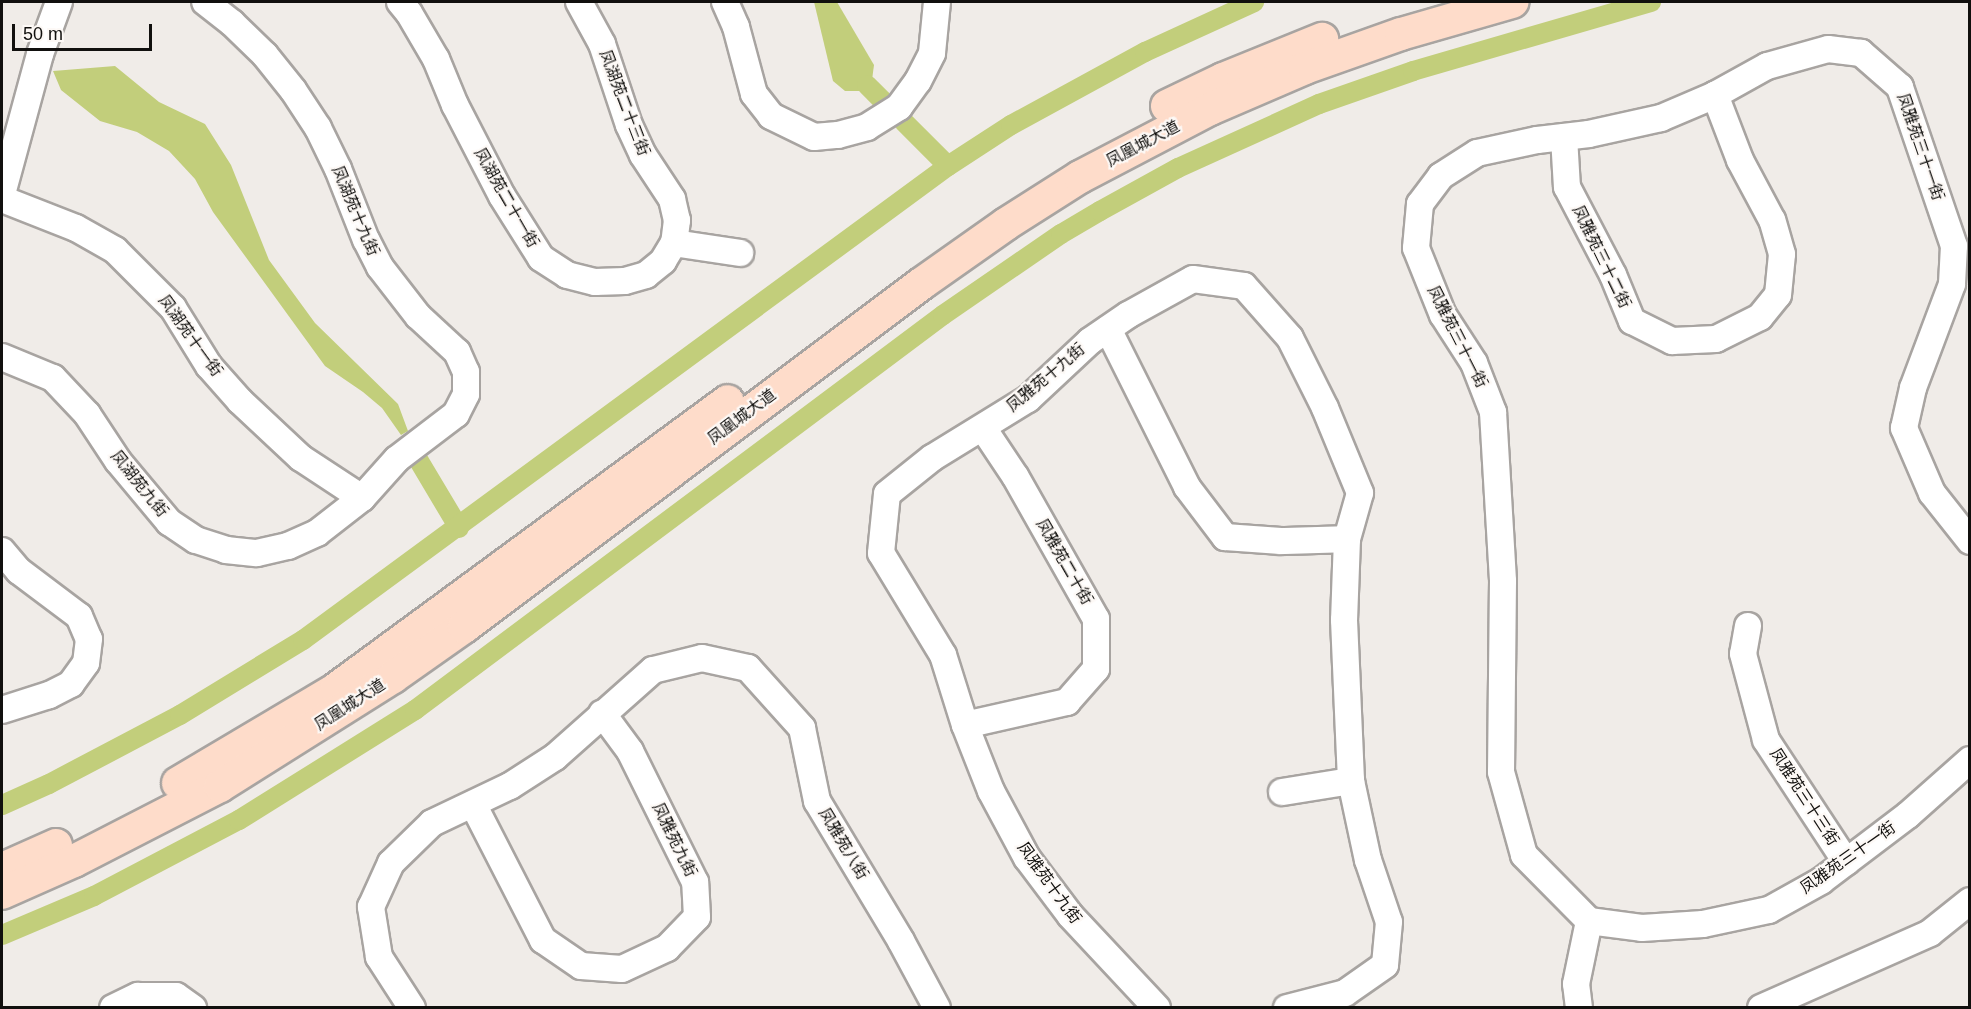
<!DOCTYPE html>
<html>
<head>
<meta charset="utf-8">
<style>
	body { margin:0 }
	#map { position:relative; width:1971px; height:1009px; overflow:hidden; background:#f0ece8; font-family:Arial,"Noto Sans SC",sans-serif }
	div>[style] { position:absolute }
	.water>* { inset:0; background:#c2ce7b }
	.canal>* { height:20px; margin:-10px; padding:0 10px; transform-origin:10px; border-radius:10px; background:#c2ce7b }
	.roads { filter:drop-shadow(2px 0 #a8a4a1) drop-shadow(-2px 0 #a8a4a1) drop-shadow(0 2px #a8a4a1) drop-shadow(0 -2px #a8a4a1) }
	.minor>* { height:26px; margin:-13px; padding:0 13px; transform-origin:13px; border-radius:13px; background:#fff }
	.major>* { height:32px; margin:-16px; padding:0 16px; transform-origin:16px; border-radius:16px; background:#fedcca }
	span { translate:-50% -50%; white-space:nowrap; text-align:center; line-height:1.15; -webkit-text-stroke:4.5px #fdf9f6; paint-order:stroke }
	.street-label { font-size:16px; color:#11100e }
	.frame { position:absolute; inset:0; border:3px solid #11100e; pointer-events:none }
	.scale { position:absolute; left:12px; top:24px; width:140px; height:27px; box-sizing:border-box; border:3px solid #11100e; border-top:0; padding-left:8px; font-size:18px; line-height:21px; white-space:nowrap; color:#11100e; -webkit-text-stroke:4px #fdf9f6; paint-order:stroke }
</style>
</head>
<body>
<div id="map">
	<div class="water">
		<i style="clip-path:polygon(814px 2px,837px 2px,874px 65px,872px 80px,861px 91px,845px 91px,833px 81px)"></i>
		<i style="clip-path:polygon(115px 66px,159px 102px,205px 124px,231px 165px,269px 260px,315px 323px,398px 404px,408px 431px,401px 435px,382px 408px,363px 392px,325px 366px,213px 212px,195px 179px,169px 151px,137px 132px,100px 121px,61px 90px,53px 71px)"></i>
	</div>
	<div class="canal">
		<i style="left:867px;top:85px;width:21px;rotate:45deg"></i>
		<i style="left:904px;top:122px;width:62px;rotate:45deg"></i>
		<i style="left:419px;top:461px;width:78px;rotate:59.2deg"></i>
		<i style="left:2px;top:805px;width:51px;rotate:-24.1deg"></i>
		<i style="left:49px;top:784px;width:148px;rotate:-27.8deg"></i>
		<i style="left:180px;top:715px;width:144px;rotate:-31.4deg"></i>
		<i style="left:303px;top:640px;width:800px;rotate:-36.31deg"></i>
		<i style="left:948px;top:166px;width:75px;rotate:-33.1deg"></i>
		<i style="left:1011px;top:125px;width:153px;rotate:-28.6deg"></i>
		<i style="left:1145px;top:52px;width:120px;rotate:-24.6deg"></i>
		<i style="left:2px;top:935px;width:100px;rotate:-23deg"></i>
		<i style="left:94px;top:896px;width:164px;rotate:-27.7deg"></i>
		<i style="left:239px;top:820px;width:208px;rotate:-32deg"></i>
		<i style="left:415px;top:710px;width:659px;rotate:-36.8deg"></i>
		<i style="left:943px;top:315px;width:143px;rotate:-34.5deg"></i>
		<i style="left:1061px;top:234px;width:45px;rotate:-30.5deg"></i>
		<i style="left:1100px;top:211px;width:89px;rotate:-28.9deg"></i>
		<i style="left:1178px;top:168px;width:155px;rotate:-24.4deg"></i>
		<i style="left:1319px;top:104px;width:100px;rotate:-19.3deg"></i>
		<i style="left:1413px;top:71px;width:248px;rotate:-16.2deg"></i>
	</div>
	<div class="roads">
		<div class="minor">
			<i style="left:400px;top:2px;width:14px;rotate:51deg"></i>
			<i style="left:409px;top:13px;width:53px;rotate:59.6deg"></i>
			<i style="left:436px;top:59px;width:50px;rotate:67.6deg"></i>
			<i style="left:455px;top:105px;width:102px;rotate:62.7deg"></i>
			<i style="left:502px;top:196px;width:73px;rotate:57.8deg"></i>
			<i style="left:541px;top:258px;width:31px;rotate:33deg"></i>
			<i style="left:567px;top:275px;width:29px;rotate:14deg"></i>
			<i style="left:595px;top:282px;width:30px;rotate:-2deg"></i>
			<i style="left:625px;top:281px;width:22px;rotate:-16deg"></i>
			<i style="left:646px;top:275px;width:22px;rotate:-39deg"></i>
			<i style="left:663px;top:261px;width:21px;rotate:-59deg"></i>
			<i style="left:579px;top:2px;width:48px;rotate:61.3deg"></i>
			<i style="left:602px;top:44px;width:85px;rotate:71.6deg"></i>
			<i style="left:629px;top:125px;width:33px;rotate:65deg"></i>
			<i style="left:643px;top:155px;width:53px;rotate:56.6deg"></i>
			<i style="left:672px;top:199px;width:22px;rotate:77deg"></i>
			<i style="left:677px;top:220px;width:23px;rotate:97deg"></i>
			<i style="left:674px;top:243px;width:67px;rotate:8.6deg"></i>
			<i style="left:725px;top:2px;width:27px;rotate:66deg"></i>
			<i style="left:736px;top:27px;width:69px;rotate:75deg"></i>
			<i style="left:754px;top:94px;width:28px;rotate:52deg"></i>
			<i style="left:771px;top:116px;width:48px;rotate:26deg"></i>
			<i style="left:814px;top:137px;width:24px;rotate:-5deg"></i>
			<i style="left:838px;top:135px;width:30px;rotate:-15deg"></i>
			<i style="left:867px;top:127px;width:38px;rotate:-32deg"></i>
			<i style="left:899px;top:107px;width:32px;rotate:-54deg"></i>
			<i style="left:918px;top:81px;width:31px;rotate:-63deg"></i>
			<i style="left:932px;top:53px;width:51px;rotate:-84.4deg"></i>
			<i style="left:1564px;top:137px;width:50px;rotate:86.6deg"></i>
			<i style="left:1567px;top:187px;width:99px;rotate:62.4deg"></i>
			<i style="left:1613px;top:275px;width:50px;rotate:67.6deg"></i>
			<i style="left:1632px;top:321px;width:45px;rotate:26.6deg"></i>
			<i style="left:1672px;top:341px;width:44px;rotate:-2.6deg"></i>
			<i style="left:1716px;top:339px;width:49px;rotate:-26.6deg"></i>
			<i style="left:1760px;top:317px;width:28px;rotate:-51deg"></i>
			<i style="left:1778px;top:295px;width:41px;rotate:-84.4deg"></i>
			<i style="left:1782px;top:254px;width:35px;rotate:-106deg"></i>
			<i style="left:1772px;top:220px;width:68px;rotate:-118.1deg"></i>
			<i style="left:1740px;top:160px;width:70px;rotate:-111deg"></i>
			<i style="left:2px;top:194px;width:145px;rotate:-74.8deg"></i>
			<i style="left:40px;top:54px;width:55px;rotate:-69.9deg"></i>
			<i style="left:2px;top:199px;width:79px;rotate:21.4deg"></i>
			<i style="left:76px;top:228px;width:45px;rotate:29.4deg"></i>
			<i style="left:115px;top:250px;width:82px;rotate:45deg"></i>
			<i style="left:173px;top:308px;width:68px;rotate:58.2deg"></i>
			<i style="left:209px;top:366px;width:47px;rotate:48.5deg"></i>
			<i style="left:240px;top:401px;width:83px;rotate:43.1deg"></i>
			<i style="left:301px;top:458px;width:73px;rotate:33.3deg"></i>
			<i style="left:1108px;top:329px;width:177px;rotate:63.4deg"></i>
			<i style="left:1187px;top:487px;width:63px;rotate:52.8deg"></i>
			<i style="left:1225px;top:537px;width:56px;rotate:4.1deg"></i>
			<i style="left:1281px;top:541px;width:66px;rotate:-1.7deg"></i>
			<i style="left:2px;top:357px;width:55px;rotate:22.4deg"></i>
			<i style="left:53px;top:378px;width:50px;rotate:46.6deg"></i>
			<i style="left:87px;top:414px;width:56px;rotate:56.6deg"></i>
			<i style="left:118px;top:461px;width:80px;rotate:50.1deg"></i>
			<i style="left:169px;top:522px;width:32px;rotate:34deg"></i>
			<i style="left:196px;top:540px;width:32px;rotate:18deg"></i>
			<i style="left:226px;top:550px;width:31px;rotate:6deg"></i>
			<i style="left:257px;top:553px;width:32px;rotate:-13deg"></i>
			<i style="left:288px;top:546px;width:32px;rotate:-24deg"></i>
			<i style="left:317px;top:533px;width:57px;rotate:-37.9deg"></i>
			<i style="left:362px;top:498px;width:52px;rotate:-48.1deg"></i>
			<i style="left:397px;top:459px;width:74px;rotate:-37.3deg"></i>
			<i style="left:456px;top:414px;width:22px;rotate:-63deg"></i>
			<i style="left:466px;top:394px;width:22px;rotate:-90deg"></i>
			<i style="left:466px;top:372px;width:22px;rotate:-114deg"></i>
			<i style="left:457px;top:352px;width:53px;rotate:-137.3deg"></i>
			<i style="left:418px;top:316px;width:62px;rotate:-127.8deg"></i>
			<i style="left:380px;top:267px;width:30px;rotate:-117deg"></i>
			<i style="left:366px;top:240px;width:76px;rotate:-111.5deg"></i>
			<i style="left:338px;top:169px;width:46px;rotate:-116deg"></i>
			<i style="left:318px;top:128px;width:45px;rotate:-123.3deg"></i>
			<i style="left:293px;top:90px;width:45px;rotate:-128.7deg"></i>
			<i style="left:265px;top:55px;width:46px;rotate:-135.9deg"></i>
			<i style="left:232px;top:23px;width:34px;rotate:-142deg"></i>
			<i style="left:1970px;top:541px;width:61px;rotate:-128.4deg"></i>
			<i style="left:1932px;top:493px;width:71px;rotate:-113.3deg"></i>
			<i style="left:1904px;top:428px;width:41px;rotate:-77.3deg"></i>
			<i style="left:1913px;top:388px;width:111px;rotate:-69.4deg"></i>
			<i style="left:1952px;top:284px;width:38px;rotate:-87deg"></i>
			<i style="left:1954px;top:246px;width:168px;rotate:-108.8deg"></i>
			<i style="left:1900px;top:87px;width:52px;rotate:-138.9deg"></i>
			<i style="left:1861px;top:53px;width:33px;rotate:-173deg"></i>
			<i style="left:1828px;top:49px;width:63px;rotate:164.4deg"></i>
			<i style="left:1767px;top:66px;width:60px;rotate:150.9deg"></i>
			<i style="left:1715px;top:95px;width:59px;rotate:156.9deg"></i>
			<i style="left:1661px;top:118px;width:74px;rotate:167.5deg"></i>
			<i style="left:1589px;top:134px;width:52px;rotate:173.4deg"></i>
			<i style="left:1537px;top:140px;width:61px;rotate:167.8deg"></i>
			<i style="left:1477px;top:153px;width:43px;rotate:147.4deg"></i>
			<i style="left:1441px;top:176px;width:35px;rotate:127deg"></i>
			<i style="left:1420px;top:204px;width:44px;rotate:95.2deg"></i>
			<i style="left:1416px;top:248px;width:72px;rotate:68.1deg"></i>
			<i style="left:1443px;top:315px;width:57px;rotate:57.1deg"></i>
			<i style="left:1474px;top:363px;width:53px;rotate:68.8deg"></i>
			<i style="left:1493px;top:412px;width:169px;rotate:86.6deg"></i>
			<i style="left:1503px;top:581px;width:191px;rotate:90.6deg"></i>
			<i style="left:1501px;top:772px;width:86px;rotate:74.5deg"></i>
			<i style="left:1524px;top:855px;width:93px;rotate:45.4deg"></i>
			<i style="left:1589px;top:921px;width:53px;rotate:7.5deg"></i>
			<i style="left:1642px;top:928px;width:61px;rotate:-3.8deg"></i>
			<i style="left:1703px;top:924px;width:67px;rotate:-12deg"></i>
			<i style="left:1769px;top:910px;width:60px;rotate:-29.1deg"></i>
			<i style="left:1821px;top:881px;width:109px;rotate:-37.2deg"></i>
			<i style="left:1908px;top:815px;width:83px;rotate:-41.6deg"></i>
			<i style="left:2px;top:551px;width:26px;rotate:50deg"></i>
			<i style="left:19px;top:571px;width:75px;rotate:36.9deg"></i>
			<i style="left:79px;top:616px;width:25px;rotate:67deg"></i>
			<i style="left:89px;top:639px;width:24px;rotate:97deg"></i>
			<i style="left:86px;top:663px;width:26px;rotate:126deg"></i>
			<i style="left:71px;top:684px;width:25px;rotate:153deg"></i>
			<i style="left:49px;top:695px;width:49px;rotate:162.3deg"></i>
			<i style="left:1748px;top:626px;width:28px;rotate:100deg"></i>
			<i style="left:1743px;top:654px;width:89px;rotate:75deg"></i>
			<i style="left:1766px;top:740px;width:146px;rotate:56.7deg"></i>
			<i style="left:965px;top:725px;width:105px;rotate:-12.7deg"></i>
			<i style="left:1067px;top:702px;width:44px;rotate:-48.7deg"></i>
			<i style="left:1096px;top:669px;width:50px;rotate:-90deg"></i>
			<i style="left:1096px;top:619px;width:164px;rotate:-119.5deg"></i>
			<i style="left:1015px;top:476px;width:58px;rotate:-123.7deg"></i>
			<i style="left:1282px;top:792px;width:70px;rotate:-9.1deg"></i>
			<i style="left:473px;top:804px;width:153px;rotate:62.8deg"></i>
			<i style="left:543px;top:940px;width:46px;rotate:34.4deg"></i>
			<i style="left:581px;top:966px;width:41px;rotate:4.2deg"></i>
			<i style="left:622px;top:969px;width:50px;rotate:-25deg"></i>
			<i style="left:667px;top:948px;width:43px;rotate:-45.9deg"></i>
			<i style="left:697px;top:917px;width:35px;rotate:-93deg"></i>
			<i style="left:695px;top:882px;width:146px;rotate:-116.4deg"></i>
			<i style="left:630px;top:751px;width:47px;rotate:-126.4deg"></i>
			<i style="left:113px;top:1008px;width:28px;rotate:-26deg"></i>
			<i style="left:138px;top:996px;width:38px"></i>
			<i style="left:176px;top:996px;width:21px;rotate:35deg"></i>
			<i style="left:412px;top:1008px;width:61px;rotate:-122.9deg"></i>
			<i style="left:379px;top:957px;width:51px;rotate:-99.1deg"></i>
			<i style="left:371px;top:907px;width:48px;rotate:-65.6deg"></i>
			<i style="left:391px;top:863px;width:57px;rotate:-44.3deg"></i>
			<i style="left:432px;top:823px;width:86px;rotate:-25.4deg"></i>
			<i style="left:510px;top:786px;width:54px;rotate:-32.8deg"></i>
			<i style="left:555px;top:757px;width:131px;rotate:-41.6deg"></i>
			<i style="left:653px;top:670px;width:50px;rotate:-13.8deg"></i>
			<i style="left:702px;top:658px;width:47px;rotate:12.3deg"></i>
			<i style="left:748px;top:668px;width:81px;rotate:48deg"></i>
			<i style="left:802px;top:728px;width:75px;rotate:78.4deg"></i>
			<i style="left:817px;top:801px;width:163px;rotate:59deg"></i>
			<i style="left:901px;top:941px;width:76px;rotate:61.8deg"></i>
			<i style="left:1157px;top:1008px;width:127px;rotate:-133.1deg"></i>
			<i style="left:1070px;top:915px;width:71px;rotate:-127deg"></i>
			<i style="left:1027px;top:858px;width:76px;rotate:-118.2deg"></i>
			<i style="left:991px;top:791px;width:71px;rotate:-111.5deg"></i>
			<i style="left:965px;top:725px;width:73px;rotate:-107.4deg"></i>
			<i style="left:943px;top:655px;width:119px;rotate:-121.3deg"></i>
			<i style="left:881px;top:553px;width:59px;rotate:-84.2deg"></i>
			<i style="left:887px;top:494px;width:58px;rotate:-38.7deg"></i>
			<i style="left:932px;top:458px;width:113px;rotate:-31.6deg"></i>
			<i style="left:1028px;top:399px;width:85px;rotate:-43.1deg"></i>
			<i style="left:1090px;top:341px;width:46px;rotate:-34.4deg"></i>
			<i style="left:1128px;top:315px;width:74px;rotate:-29deg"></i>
			<i style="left:1193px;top:279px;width:51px;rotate:7.8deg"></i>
			<i style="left:1244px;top:286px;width:69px;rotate:48.5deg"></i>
			<i style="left:1290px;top:338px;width:78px;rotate:63.4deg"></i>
			<i style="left:1325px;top:408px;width:92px;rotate:67.6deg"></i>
			<i style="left:1360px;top:493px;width:48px;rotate:105.8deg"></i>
			<i style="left:1347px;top:539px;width:81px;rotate:92.1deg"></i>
			<i style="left:1344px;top:620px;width:161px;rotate:87.5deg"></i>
			<i style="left:1351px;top:781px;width:81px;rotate:77.9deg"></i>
			<i style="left:1368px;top:860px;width:65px;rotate:71.3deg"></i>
			<i style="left:1389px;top:922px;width:43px;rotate:95.3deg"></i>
			<i style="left:1385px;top:965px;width:49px;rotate:145deg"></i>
			<i style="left:1345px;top:993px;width:60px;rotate:165.5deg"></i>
			<i style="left:1579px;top:1008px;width:24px;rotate:-97deg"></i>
			<i style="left:1576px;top:984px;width:64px;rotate:-78.3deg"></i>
			<i style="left:1761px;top:1008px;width:185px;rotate:-23.9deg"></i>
			<i style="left:1930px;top:933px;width:51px;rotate:-38.7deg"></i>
		</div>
		<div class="major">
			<i style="left:1167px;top:106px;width:62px;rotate:-25.7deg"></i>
			<i style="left:1223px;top:79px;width:107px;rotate:-22deg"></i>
			<i style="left:178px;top:783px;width:184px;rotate:-30.7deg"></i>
			<i style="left:336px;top:689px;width:486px;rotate:-36.3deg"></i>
			<i style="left:2px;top:869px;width:59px;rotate:-24deg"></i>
			<i style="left:2px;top:893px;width:79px;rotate:-24deg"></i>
			<i style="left:74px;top:861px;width:164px;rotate:-27.2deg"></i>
			<i style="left:220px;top:786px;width:204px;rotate:-32.2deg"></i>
			<i style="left:393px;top:677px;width:87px;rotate:-35.2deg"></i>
			<i style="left:464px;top:627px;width:571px;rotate:-36.89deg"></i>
			<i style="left:921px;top:284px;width:104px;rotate:-35.2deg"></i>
			<i style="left:1006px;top:224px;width:88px;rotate:-32.4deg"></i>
			<i style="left:1080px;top:177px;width:147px;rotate:-27.6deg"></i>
			<i style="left:1210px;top:109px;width:103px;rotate:-23.3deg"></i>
			<i style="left:1305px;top:68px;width:102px;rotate:-19.5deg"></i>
			<i style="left:1401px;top:34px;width:116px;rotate:-16.1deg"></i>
		</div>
	</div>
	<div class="street-label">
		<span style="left:624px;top:103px;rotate:69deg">凤湖苑二十三街</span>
		<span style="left:1143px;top:144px;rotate:-28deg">凤凰城大道</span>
		<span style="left:1920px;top:147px;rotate:71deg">凤雅苑三十一街</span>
		<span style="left:506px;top:198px;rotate:60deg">凤湖苑二十一街</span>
		<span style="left:355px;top:211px;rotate:67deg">凤湖苑十九街</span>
		<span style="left:1601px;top:257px;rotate:64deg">凤雅苑三十二街</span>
		<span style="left:190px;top:336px;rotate:54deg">凤湖苑十一街</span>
		<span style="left:1457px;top:337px;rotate:63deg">凤雅苑三十一街</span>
		<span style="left:1046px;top:378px;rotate:-40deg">凤雅苑十九街</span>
		<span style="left:742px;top:417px;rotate:-37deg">凤凰城大道</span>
		<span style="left:139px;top:484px;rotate:51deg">凤湖苑九街</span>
		<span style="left:1064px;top:562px;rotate:60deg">凤雅苑二十街</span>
		<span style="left:350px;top:705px;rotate:-33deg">凤凰城大道</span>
		<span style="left:1804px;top:797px;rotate:57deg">凤雅苑三十三街</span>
		<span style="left:674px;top:840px;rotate:64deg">凤雅苑九街</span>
		<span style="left:843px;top:844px;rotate:59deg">凤雅苑八街</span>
		<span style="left:1848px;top:858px;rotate:-35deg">凤雅苑三十一街</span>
		<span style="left:1049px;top:883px;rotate:54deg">凤雅苑十九街</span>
	</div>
	<div class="frame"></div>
	<div class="scale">50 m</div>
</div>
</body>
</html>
